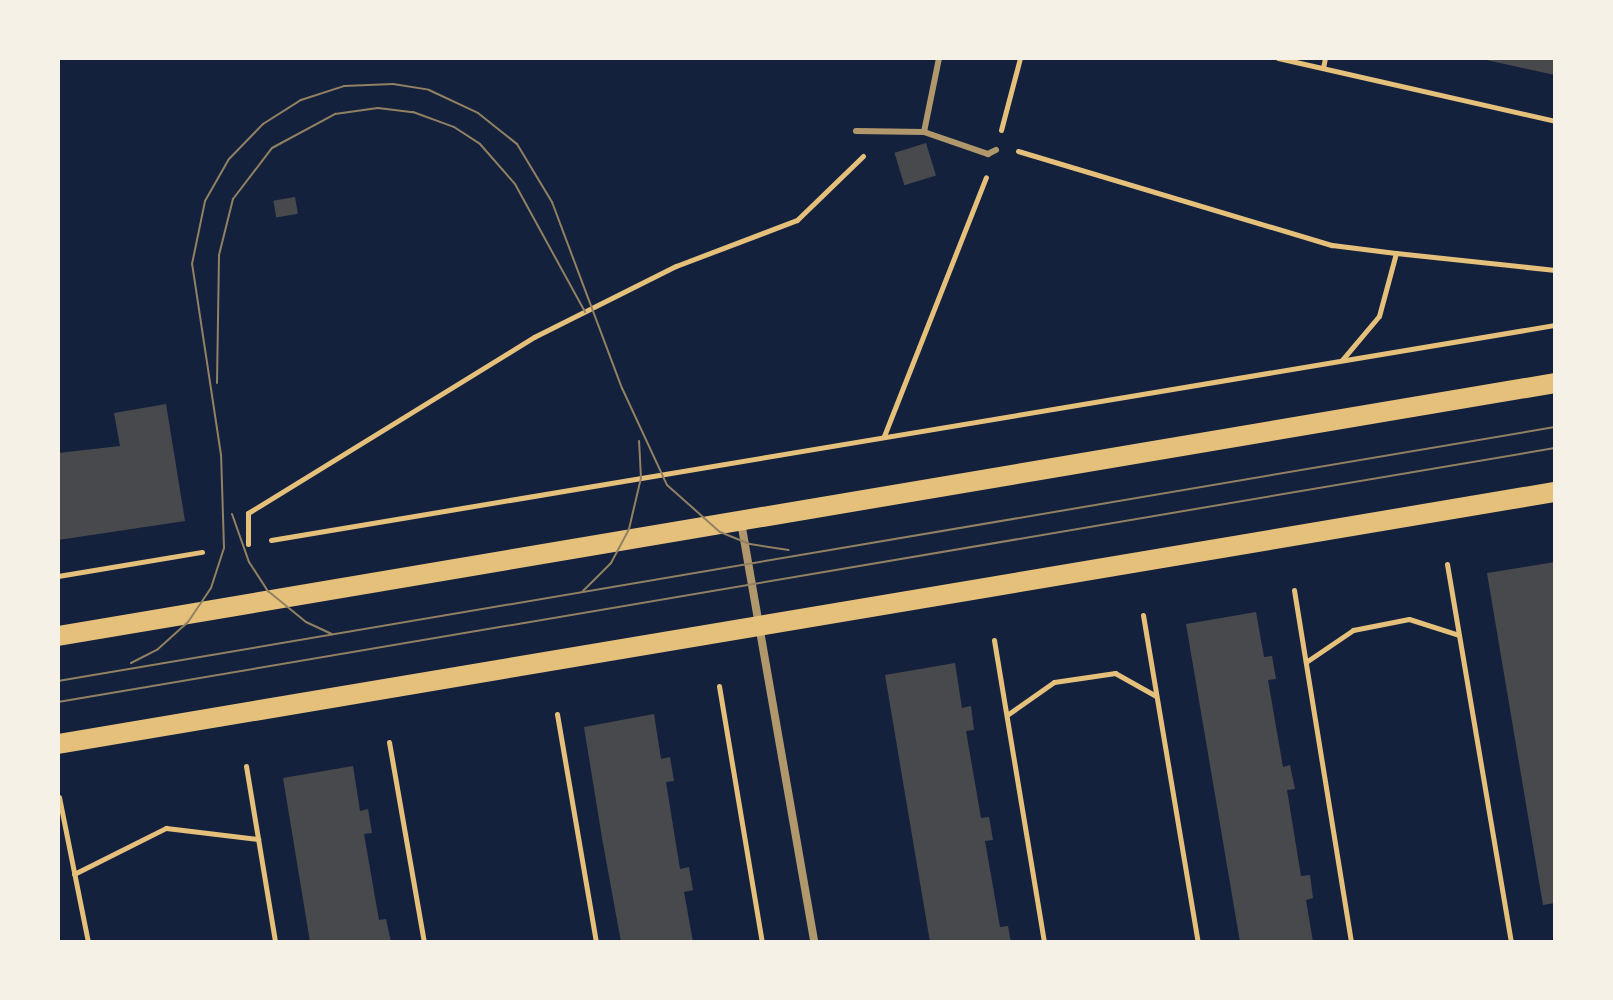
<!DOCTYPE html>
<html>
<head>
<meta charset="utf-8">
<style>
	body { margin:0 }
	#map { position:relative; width:1613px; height:1000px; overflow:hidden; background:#14213d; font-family:Ubuntu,sans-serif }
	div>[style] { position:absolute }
	.building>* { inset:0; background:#48494c; transform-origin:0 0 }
	.path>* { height:5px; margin:-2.5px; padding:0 2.5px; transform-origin:2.5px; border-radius:2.5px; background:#e5c07b }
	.service>* { height:6px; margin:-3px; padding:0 3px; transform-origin:3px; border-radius:3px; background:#b1986c }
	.minor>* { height:8px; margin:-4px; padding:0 4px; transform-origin:4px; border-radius:4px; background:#b1986c }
	.primary>* { height:20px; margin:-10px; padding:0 10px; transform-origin:10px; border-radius:10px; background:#e5c07b }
	.tram>* { height:2px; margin:-1px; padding:0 1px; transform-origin:1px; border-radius:1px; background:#918062 }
	span { translate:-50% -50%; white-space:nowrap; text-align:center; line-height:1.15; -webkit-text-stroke:8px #f6f1e7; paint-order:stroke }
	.frame { position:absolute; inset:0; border:60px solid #f6f1e7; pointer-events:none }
</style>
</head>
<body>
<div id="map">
	<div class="building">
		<i style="clip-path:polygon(1482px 58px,1555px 58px,1555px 75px,1482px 59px)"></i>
		<i style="left:926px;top:143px;width:34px;height:33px;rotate:73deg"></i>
		<i style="left:295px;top:197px;width:17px;height:22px;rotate:80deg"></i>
		<i style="clip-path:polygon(166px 404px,185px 521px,58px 540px,58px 453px,120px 446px,114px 413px)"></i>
		<i style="clip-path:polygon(1555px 562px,1555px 903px,1543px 905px,1487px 573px)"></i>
		<i style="clip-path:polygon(1256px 612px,1264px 657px,1272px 656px,1276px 679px,1268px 680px,1283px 767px,1290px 765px,1295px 789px,1287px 790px,1301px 876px,1310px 875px,1313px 898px,1306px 900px,1313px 942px,1240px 942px,1186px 624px)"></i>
		<i style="clip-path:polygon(955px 663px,962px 708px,971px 706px,974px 730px,966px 731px,981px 818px,989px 817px,993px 840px,985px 841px,1000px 927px,1008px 926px,1011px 942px,930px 942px,885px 675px)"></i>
		<i style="clip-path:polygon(654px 714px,661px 759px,670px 757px,674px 781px,666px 782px,680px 869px,689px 867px,693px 890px,684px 892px,693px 942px,621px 942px,602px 838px,584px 727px)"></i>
		<i style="clip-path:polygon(353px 766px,360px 811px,368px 809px,372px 833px,364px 834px,379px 920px,386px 919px,391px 942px,310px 942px,283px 778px)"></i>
	</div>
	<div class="path">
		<i style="left:1278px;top:58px;width:284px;rotate:12.8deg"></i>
		<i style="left:1323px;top:68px;width:10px;rotate:-79deg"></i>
		<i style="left:1001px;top:130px;width:74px;rotate:-75.2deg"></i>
		<i style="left:1018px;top:151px;width:328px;rotate:16.7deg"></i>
		<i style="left:1332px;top:245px;width:64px;rotate:7.1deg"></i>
		<i style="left:1396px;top:253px;width:65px;rotate:105.1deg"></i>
		<i style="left:1379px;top:316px;width:57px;rotate:130.1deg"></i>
		<i style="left:1396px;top:253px;width:160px;rotate:6.1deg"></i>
		<i style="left:884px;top:436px;width:278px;rotate:-68.5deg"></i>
		<i style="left:271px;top:540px;width:1302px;rotate:-9.51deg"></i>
		<i style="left:248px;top:544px;width:31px;rotate:-90deg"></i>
		<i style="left:248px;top:513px;width:336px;rotate:-31.6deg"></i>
		<i style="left:534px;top:337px;width:159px;rotate:-26.6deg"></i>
		<i style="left:676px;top:266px;width:129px;rotate:-20.8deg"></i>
		<i style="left:797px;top:220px;width:92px;rotate:-44.1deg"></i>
		<i style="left:1447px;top:564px;width:383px;rotate:80.4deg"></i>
		<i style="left:58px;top:576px;width:146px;rotate:-9.5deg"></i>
		<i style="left:1294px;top:590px;width:357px;rotate:80.8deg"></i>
		<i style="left:1143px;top:615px;width:332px;rotate:80.5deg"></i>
		<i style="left:994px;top:640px;width:306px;rotate:80.6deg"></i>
		<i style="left:1306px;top:662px;width:57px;rotate:-34.2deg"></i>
		<i style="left:1353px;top:630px;width:57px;rotate:-11.1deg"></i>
		<i style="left:1409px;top:619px;width:52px;rotate:17.7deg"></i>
		<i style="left:719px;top:686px;width:260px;rotate:80.5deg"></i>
		<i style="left:557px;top:714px;width:231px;rotate:80.3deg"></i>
		<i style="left:1007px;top:715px;width:57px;rotate:-35.1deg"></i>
		<i style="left:1054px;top:682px;width:62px;rotate:-8.4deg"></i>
		<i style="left:1115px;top:673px;width:47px;rotate:29.3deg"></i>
		<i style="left:389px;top:742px;width:203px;rotate:80.1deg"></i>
		<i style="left:246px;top:766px;width:178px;rotate:80.6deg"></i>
		<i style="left:59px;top:797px;width:148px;rotate:78.7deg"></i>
		<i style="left:74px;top:874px;width:103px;rotate:-26.6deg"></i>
		<i style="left:166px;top:828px;width:93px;rotate:6.8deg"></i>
	</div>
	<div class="service">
		<i style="left:856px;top:131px;width:68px;rotate:0.8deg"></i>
		<i style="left:924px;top:132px;width:68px;rotate:19deg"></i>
		<i style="left:988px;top:154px;width:9px;rotate:-27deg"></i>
		<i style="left:924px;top:132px;width:76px;rotate:-78.5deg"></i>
	</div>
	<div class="minor">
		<i style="left:741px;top:522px;width:426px;rotate:80.1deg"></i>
	</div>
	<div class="primary">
		<i style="left:58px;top:636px;width:1518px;rotate:-9.59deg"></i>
		<i style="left:58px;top:744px;width:1518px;rotate:-9.56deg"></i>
	</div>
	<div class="tram">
		<i style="left:217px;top:383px;width:128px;rotate:-89.1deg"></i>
		<i style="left:219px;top:255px;width:58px;rotate:-76deg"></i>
		<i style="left:233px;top:199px;width:64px;rotate:-52.6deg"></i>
		<i style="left:272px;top:148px;width:72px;rotate:-28.4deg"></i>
		<i style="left:335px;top:114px;width:43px;rotate:-7.9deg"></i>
		<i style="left:378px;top:108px;width:35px;rotate:7deg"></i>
		<i style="left:413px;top:112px;width:44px;rotate:20.1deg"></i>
		<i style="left:454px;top:127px;width:31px;rotate:33deg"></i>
		<i style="left:480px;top:144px;width:53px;rotate:48.8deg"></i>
		<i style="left:515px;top:184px;width:146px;rotate:61.3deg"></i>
		<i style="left:232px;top:514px;width:51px;rotate:70.5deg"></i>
		<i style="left:249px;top:562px;width:35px;rotate:57deg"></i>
		<i style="left:268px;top:591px;width:49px;rotate:39.2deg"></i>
		<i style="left:306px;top:622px;width:29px;rotate:25deg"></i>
		<i style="left:583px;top:591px;width:40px;rotate:-45deg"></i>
		<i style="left:611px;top:563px;width:38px;rotate:-62deg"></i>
		<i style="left:629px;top:529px;width:52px;rotate:-76.8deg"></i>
		<i style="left:641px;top:478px;width:37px;rotate:-93deg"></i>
		<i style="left:131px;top:663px;width:30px;rotate:-27deg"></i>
		<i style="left:158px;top:649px;width:40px;rotate:-42deg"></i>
		<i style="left:188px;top:622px;width:41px;rotate:-55.9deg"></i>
		<i style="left:211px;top:588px;width:42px;rotate:-72deg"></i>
		<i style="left:224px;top:548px;width:93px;rotate:-91.8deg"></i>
		<i style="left:221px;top:455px;width:193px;rotate:-98.6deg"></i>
		<i style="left:192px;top:264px;width:64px;rotate:-78.3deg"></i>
		<i style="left:205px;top:201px;width:48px;rotate:-60.3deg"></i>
		<i style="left:229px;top:159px;width:49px;rotate:-45.8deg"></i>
		<i style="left:263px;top:124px;width:45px;rotate:-32.3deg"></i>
		<i style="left:301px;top:100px;width:45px;rotate:-18deg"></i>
		<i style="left:344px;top:86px;width:49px;rotate:-2.3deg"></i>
		<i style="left:393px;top:84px;width:36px;rotate:9deg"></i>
		<i style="left:429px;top:90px;width:54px;rotate:25.1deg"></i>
		<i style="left:478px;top:113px;width:50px;rotate:38.5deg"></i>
		<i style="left:517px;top:144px;width:68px;rotate:58.9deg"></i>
		<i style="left:552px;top:202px;width:199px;rotate:69.4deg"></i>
		<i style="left:622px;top:388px;width:107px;rotate:65.1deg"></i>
		<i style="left:667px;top:485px;width:71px;rotate:41.6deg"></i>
		<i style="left:720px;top:532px;width:32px;rotate:22deg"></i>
		<i style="left:750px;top:544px;width:39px;rotate:9deg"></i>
		<i style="left:58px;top:681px;width:1518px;rotate:-9.63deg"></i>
		<i style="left:58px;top:702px;width:1518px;rotate:-9.63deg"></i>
	</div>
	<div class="frame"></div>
</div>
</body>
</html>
